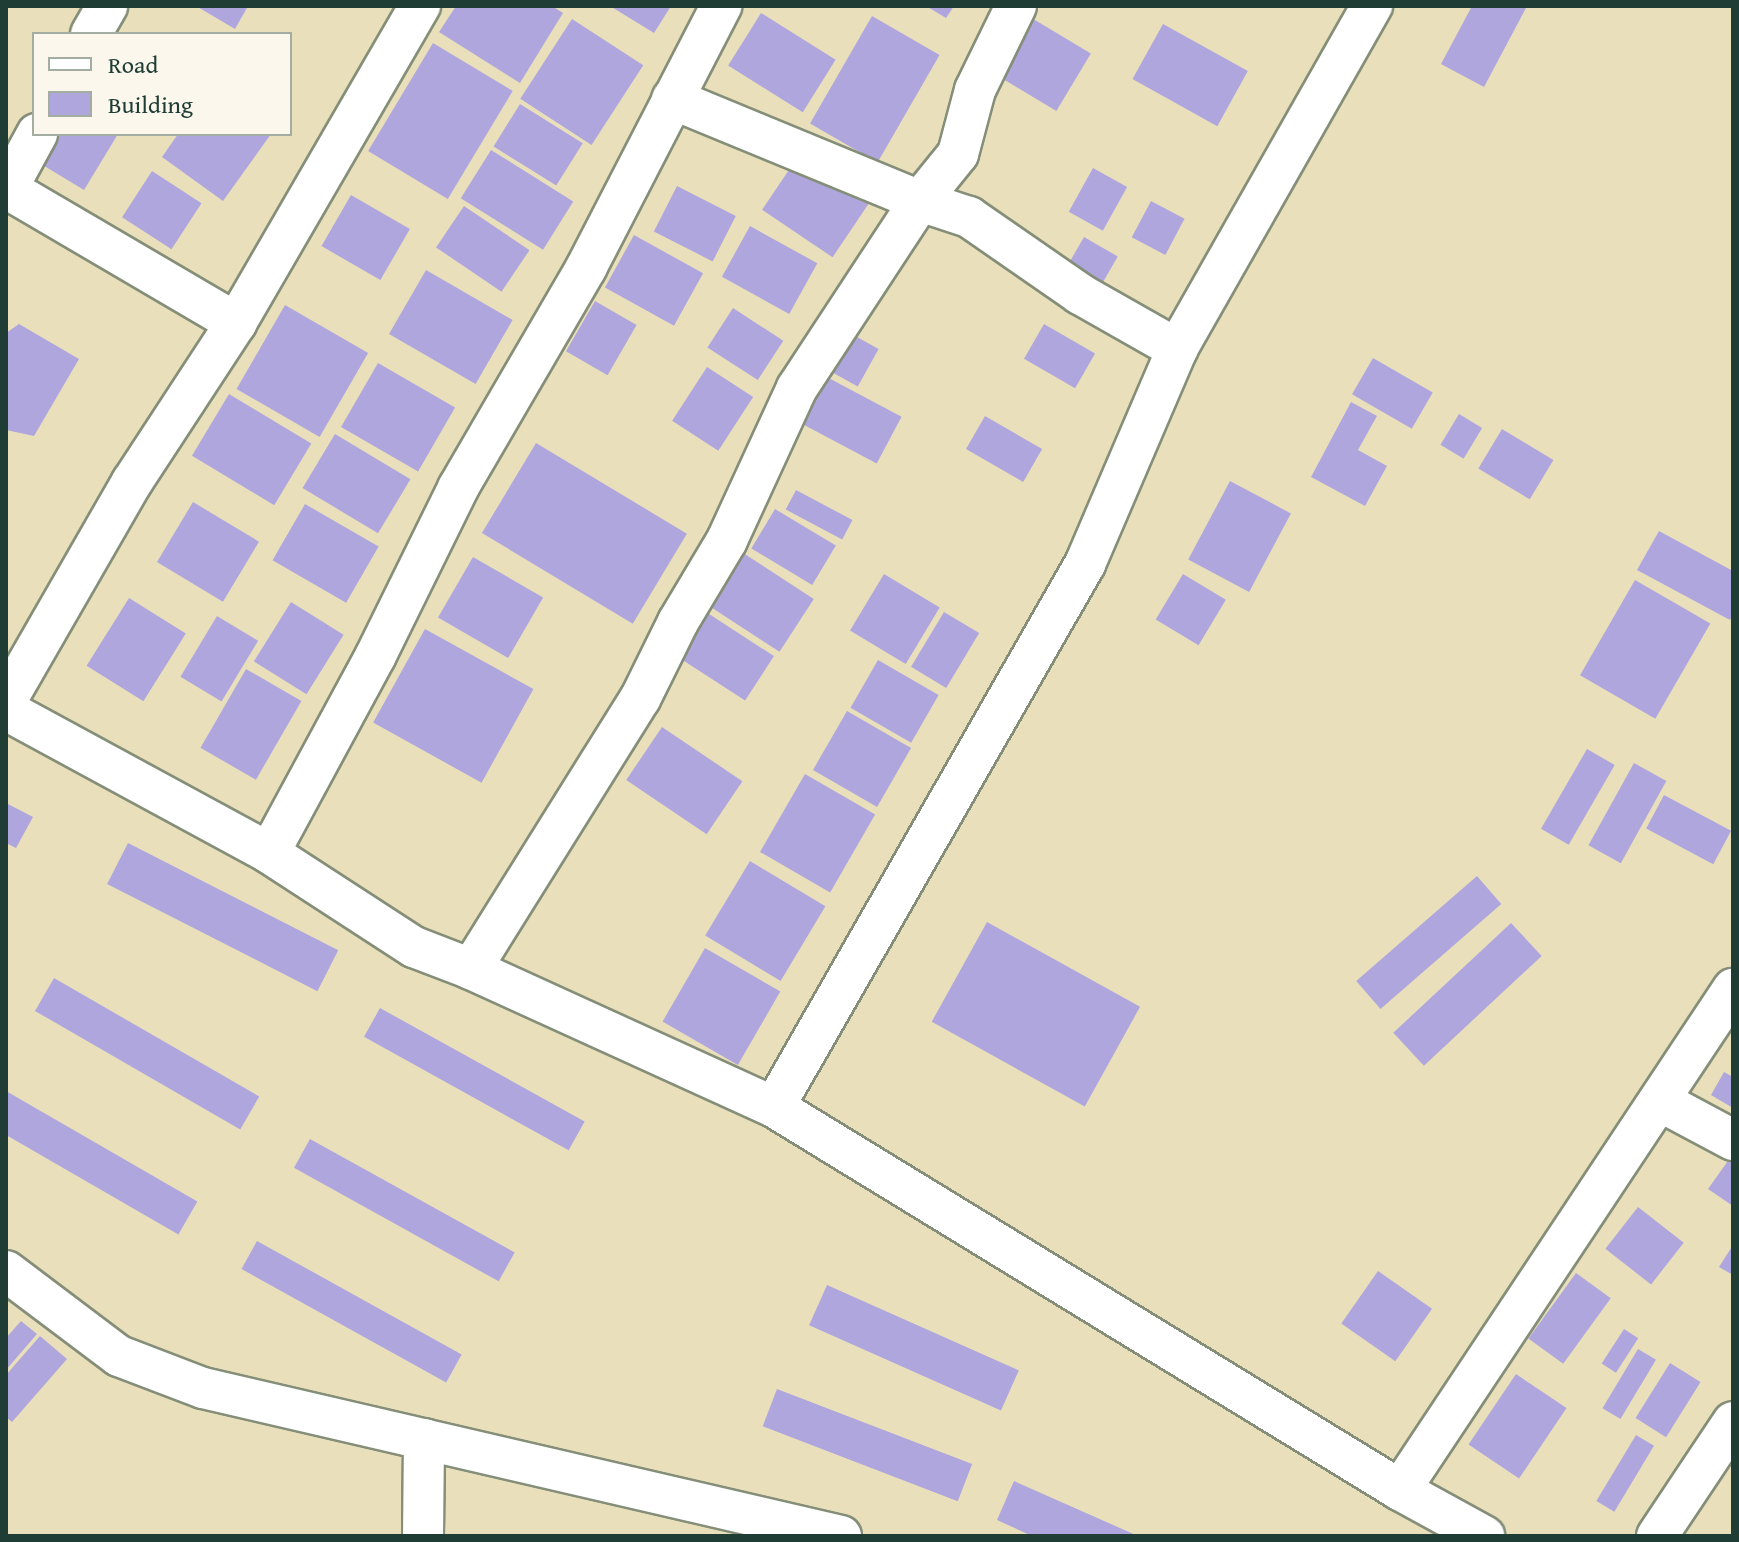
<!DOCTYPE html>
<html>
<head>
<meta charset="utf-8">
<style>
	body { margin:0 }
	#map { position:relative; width:1739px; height:1542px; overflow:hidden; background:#e9e0bb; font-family:"Gentium Book Plus",serif }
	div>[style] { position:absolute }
	.building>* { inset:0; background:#afa6de; transform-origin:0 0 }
	.roads { filter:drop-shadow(2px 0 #848e78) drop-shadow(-2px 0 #848e78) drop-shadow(0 2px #848e78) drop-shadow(0 -2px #848e78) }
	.minor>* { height:40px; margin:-20px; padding:0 20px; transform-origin:20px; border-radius:20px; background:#fff }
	span { translate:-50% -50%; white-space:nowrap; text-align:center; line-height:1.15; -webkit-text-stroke:7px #fbf7ec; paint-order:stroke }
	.frame { position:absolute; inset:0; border:8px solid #1f3d34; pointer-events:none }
	.legend { position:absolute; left:32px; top:32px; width:260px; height:104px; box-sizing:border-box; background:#fbf7ec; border:2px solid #a3ada2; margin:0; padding:10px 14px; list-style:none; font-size:24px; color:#1f3d34 }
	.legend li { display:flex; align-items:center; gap:16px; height:40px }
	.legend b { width:40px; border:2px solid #a3ada2 }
</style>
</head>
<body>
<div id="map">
	<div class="building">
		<i style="clip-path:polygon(196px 6px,248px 6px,235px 29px)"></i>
		<i style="clip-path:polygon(456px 6px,552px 6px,563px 13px,520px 83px,439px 32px)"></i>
		<i style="clip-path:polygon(610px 6px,671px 6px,654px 33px)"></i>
		<i style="clip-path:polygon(926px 6px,954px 6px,946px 18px)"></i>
		<i style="clip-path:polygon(1472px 6px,1527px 6px,1484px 87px,1441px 64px)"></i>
		<i style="left:761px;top:13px;width:88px;height:62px;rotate:32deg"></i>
		<i style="left:872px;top:16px;width:78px;height:124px;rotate:30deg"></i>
		<i style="left:1030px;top:17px;width:71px;height:67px;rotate:31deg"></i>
		<i style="left:572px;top:19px;width:85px;height:95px;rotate:33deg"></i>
		<i style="left:1163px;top:24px;width:97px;height:63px;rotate:29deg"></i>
		<i style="left:433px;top:43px;width:93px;height:126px;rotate:31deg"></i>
		<i style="left:520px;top:104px;width:74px;height:50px;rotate:32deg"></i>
		<i style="clip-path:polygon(59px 134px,118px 134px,84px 190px,41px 164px)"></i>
		<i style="clip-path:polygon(178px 134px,271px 134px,223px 201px,162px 157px)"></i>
		<i style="left:491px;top:150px;width:97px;height:57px;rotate:32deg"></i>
		<i style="left:799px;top:155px;width:85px;height:66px;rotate:34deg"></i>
		<i style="left:1093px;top:168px;width:39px;height:50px;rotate:29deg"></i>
		<i style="left:152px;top:171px;width:59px;height:55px;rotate:33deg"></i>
		<i style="left:677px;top:186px;width:66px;height:51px;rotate:27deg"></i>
		<i style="left:351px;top:195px;width:68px;height:59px;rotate:30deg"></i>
		<i style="left:1151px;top:201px;width:38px;height:41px;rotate:28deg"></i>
		<i style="left:464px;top:206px;width:79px;height:50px;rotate:34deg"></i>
		<i style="left:750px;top:226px;width:77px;height:58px;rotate:29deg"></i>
		<i style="left:634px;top:235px;width:79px;height:60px;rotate:29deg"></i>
		<i style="left:1084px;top:237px;width:39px;height:35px;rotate:30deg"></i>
		<i style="left:426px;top:270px;width:100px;height:74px;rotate:30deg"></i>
		<i style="left:595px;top:301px;width:48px;height:58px;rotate:30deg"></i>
		<i style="left:285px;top:305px;width:96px;height:97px;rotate:30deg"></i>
		<i style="left:733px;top:308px;width:60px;height:47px;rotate:33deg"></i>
		<i style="clip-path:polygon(19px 324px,79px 359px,34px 436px,6px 430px,6px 333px)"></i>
		<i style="left:1044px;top:324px;width:59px;height:40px;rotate:30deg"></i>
		<i style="left:848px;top:332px;width:35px;height:43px;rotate:29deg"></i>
		<i style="left:1373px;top:358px;width:69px;height:42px;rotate:30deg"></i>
		<i style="left:378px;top:363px;width:89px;height:74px;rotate:30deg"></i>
		<i style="left:707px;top:367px;width:55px;height:64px;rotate:33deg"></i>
		<i style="left:823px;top:375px;width:89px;height:53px;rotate:28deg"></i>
		<i style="left:229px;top:394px;width:96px;height:72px;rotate:31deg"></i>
		<i style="clip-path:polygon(1351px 402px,1377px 416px,1358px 450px,1387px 466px,1365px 506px,1311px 477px)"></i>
		<i style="left:1459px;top:414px;width:27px;height:36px;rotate:31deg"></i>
		<i style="left:985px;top:416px;width:66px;height:38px;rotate:30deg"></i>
		<i style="left:1502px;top:429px;width:60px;height:46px;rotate:31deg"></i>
		<i style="left:335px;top:434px;width:88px;height:63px;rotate:31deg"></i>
		<i style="left:536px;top:443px;width:176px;height:105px;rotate:31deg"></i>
		<i style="left:1230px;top:481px;width:69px;height:89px;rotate:28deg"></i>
		<i style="left:796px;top:490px;width:64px;height:22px;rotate:28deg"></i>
		<i style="left:193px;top:502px;width:77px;height:70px;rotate:31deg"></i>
		<i style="left:305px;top:504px;width:85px;height:65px;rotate:30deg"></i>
		<i style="left:775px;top:509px;width:71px;height:46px;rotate:31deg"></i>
		<i style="clip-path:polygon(1659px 531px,1733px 571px,1733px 614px,1730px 620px,1637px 570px)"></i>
		<i style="left:740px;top:551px;width:88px;height:63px;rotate:33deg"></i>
		<i style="left:473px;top:557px;width:81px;height:70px;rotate:30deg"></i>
		<i style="left:884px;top:574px;width:65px;height:66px;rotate:31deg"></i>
		<i style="left:1183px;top:574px;width:50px;height:53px;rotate:31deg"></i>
		<i style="left:1635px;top:580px;width:87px;height:110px;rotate:30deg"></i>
		<i style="left:129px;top:598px;width:67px;height:80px;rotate:32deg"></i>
		<i style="left:291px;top:602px;width:62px;height:70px;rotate:32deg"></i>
		<i style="left:706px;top:612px;width:81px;height:53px;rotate:33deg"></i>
		<i style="left:944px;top:612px;width:41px;height:64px;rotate:31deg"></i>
		<i style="left:217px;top:616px;width:48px;height:71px;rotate:31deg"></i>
		<i style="left:425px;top:629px;width:124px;height:107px;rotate:29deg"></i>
		<i style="left:878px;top:660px;width:70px;height:55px;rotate:30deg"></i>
		<i style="left:246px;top:669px;width:64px;height:91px;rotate:30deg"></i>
		<i style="left:847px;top:711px;width:74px;height:68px;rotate:30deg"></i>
		<i style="left:662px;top:727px;width:97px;height:64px;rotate:34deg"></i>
		<i style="left:1587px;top:749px;width:32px;height:92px;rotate:30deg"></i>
		<i style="left:1634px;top:763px;width:37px;height:94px;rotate:29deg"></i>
		<i style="left:805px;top:774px;width:81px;height:90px;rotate:30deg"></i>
		<i style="left:1664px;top:795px;width:76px;height:38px;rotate:28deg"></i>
		<i style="clip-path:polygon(6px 803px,33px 817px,16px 848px,6px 843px)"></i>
		<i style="left:128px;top:843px;width:236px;height:46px;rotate:27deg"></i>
		<i style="left:750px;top:861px;width:88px;height:87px;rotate:31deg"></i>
		<i style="left:1477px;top:876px;width:37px;height:160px;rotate:49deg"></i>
		<i style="left:987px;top:922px;width:175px;height:114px;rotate:29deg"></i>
		<i style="left:1511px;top:923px;width:45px;height:161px;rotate:47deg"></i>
		<i style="left:705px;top:948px;width:87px;height:85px;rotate:30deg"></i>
		<i style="left:54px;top:978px;width:237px;height:38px;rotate:30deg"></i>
		<i style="left:380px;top:1008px;width:234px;height:33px;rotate:29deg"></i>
		<i style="clip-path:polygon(1724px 1072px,1733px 1077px,1733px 1108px,1711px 1095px)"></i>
		<i style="left:6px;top:1091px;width:221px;height:38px;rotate:30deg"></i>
		<i style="left:310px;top:1139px;width:234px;height:33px;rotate:29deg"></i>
		<i style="clip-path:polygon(1730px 1158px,1733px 1160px,1733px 1206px,1708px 1189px)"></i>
		<i style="left:1638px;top:1207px;width:58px;height:53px;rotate:38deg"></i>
		<i style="left:257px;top:1241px;width:234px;height:32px;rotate:29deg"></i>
		<i style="clip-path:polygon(1733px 1245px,1733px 1275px,1719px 1267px)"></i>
		<i style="left:1378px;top:1271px;width:66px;height:64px;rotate:35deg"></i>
		<i style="left:1576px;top:1273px;width:43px;height:81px;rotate:36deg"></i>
		<i style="left:827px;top:1285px;width:210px;height:44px;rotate:24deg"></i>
		<i style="clip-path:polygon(21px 1321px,37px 1334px,6px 1370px,6px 1338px)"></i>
		<i style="left:1624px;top:1329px;width:17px;height:41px;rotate:33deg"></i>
		<i style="clip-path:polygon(40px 1336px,67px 1359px,12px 1422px,6px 1417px,6px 1375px)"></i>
		<i style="left:1638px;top:1349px;width:21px;height:69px;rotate:31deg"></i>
		<i style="left:1670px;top:1363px;width:36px;height:65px;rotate:32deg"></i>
		<i style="left:1516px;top:1374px;width:61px;height:85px;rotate:34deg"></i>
		<i style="left:777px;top:1389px;width:209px;height:40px;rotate:21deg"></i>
		<i style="left:1636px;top:1435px;width:21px;height:77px;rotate:31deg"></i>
		<i style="clip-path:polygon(1014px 1481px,1138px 1536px,1032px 1536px,997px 1520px)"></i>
	</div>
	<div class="roads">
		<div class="minor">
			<i style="left:1016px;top:6px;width:93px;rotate:116deg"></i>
			<i style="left:975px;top:90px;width:66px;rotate:104.9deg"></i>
			<i style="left:958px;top:154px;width:60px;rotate:129deg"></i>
			<i style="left:920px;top:201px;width:52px;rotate:18.1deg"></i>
			<i style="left:969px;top:217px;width:135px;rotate:34.7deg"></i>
			<i style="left:1080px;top:294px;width:112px;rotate:29.6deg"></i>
			<i style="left:91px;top:34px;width:32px;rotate:-60deg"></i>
			<i style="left:6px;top:188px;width:267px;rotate:30.4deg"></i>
			<i style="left:236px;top:323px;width:367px;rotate:-59.9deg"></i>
			<i style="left:7px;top:189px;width:63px;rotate:-61.4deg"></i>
			<i style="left:6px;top:701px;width:253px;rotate:-60.1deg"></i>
			<i style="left:132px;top:482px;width:190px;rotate:-56.8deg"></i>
			<i style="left:6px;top:710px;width:299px;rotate:28.5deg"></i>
			<i style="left:269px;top:853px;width:173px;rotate:33deg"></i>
			<i style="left:414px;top:947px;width:61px;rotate:21.1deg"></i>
			<i style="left:471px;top:969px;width:333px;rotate:24.5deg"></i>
			<i style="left:774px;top:1107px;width:734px;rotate:31.46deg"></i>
			<i style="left:1400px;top:1490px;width:96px;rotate:28.7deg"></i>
			<i style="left:269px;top:853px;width:225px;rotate:-61.6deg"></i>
			<i style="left:376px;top:655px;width:186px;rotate:-63.8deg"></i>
			<i style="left:458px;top:488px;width:255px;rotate:-59.8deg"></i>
			<i style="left:586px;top:268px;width:295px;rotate:-62.7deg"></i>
			<i style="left:471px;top:969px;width:319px;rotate:-58deg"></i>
			<i style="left:640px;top:699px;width:86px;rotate:-63.7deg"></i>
			<i style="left:678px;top:622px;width:96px;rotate:-59.1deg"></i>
			<i style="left:727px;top:540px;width:167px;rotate:-65.3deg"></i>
			<i style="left:797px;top:388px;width:224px;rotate:-56.7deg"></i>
			<i style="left:920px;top:201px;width:268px;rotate:-157.6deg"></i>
			<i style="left:1660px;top:1101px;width:83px;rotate:28.1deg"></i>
			<i style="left:774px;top:1107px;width:626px;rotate:-60.2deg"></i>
			<i style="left:1085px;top:564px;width:234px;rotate:-66.8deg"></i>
			<i style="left:1177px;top:349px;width:395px;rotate:-60.4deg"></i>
			<i style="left:6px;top:1271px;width:141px;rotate:37deg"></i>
			<i style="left:119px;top:1356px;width:90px;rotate:20.9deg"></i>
			<i style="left:203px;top:1388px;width:655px;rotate:13.06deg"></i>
			<i style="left:1400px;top:1490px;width:602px;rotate:-56.39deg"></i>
			<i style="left:423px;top:1536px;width:97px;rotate:-89.4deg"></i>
			<i style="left:1657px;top:1536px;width:137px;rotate:-56.3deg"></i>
		</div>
	</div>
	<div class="frame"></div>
	<ul class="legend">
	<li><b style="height:10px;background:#fff"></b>Road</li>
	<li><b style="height:22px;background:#afa6de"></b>Building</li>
	</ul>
</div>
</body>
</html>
